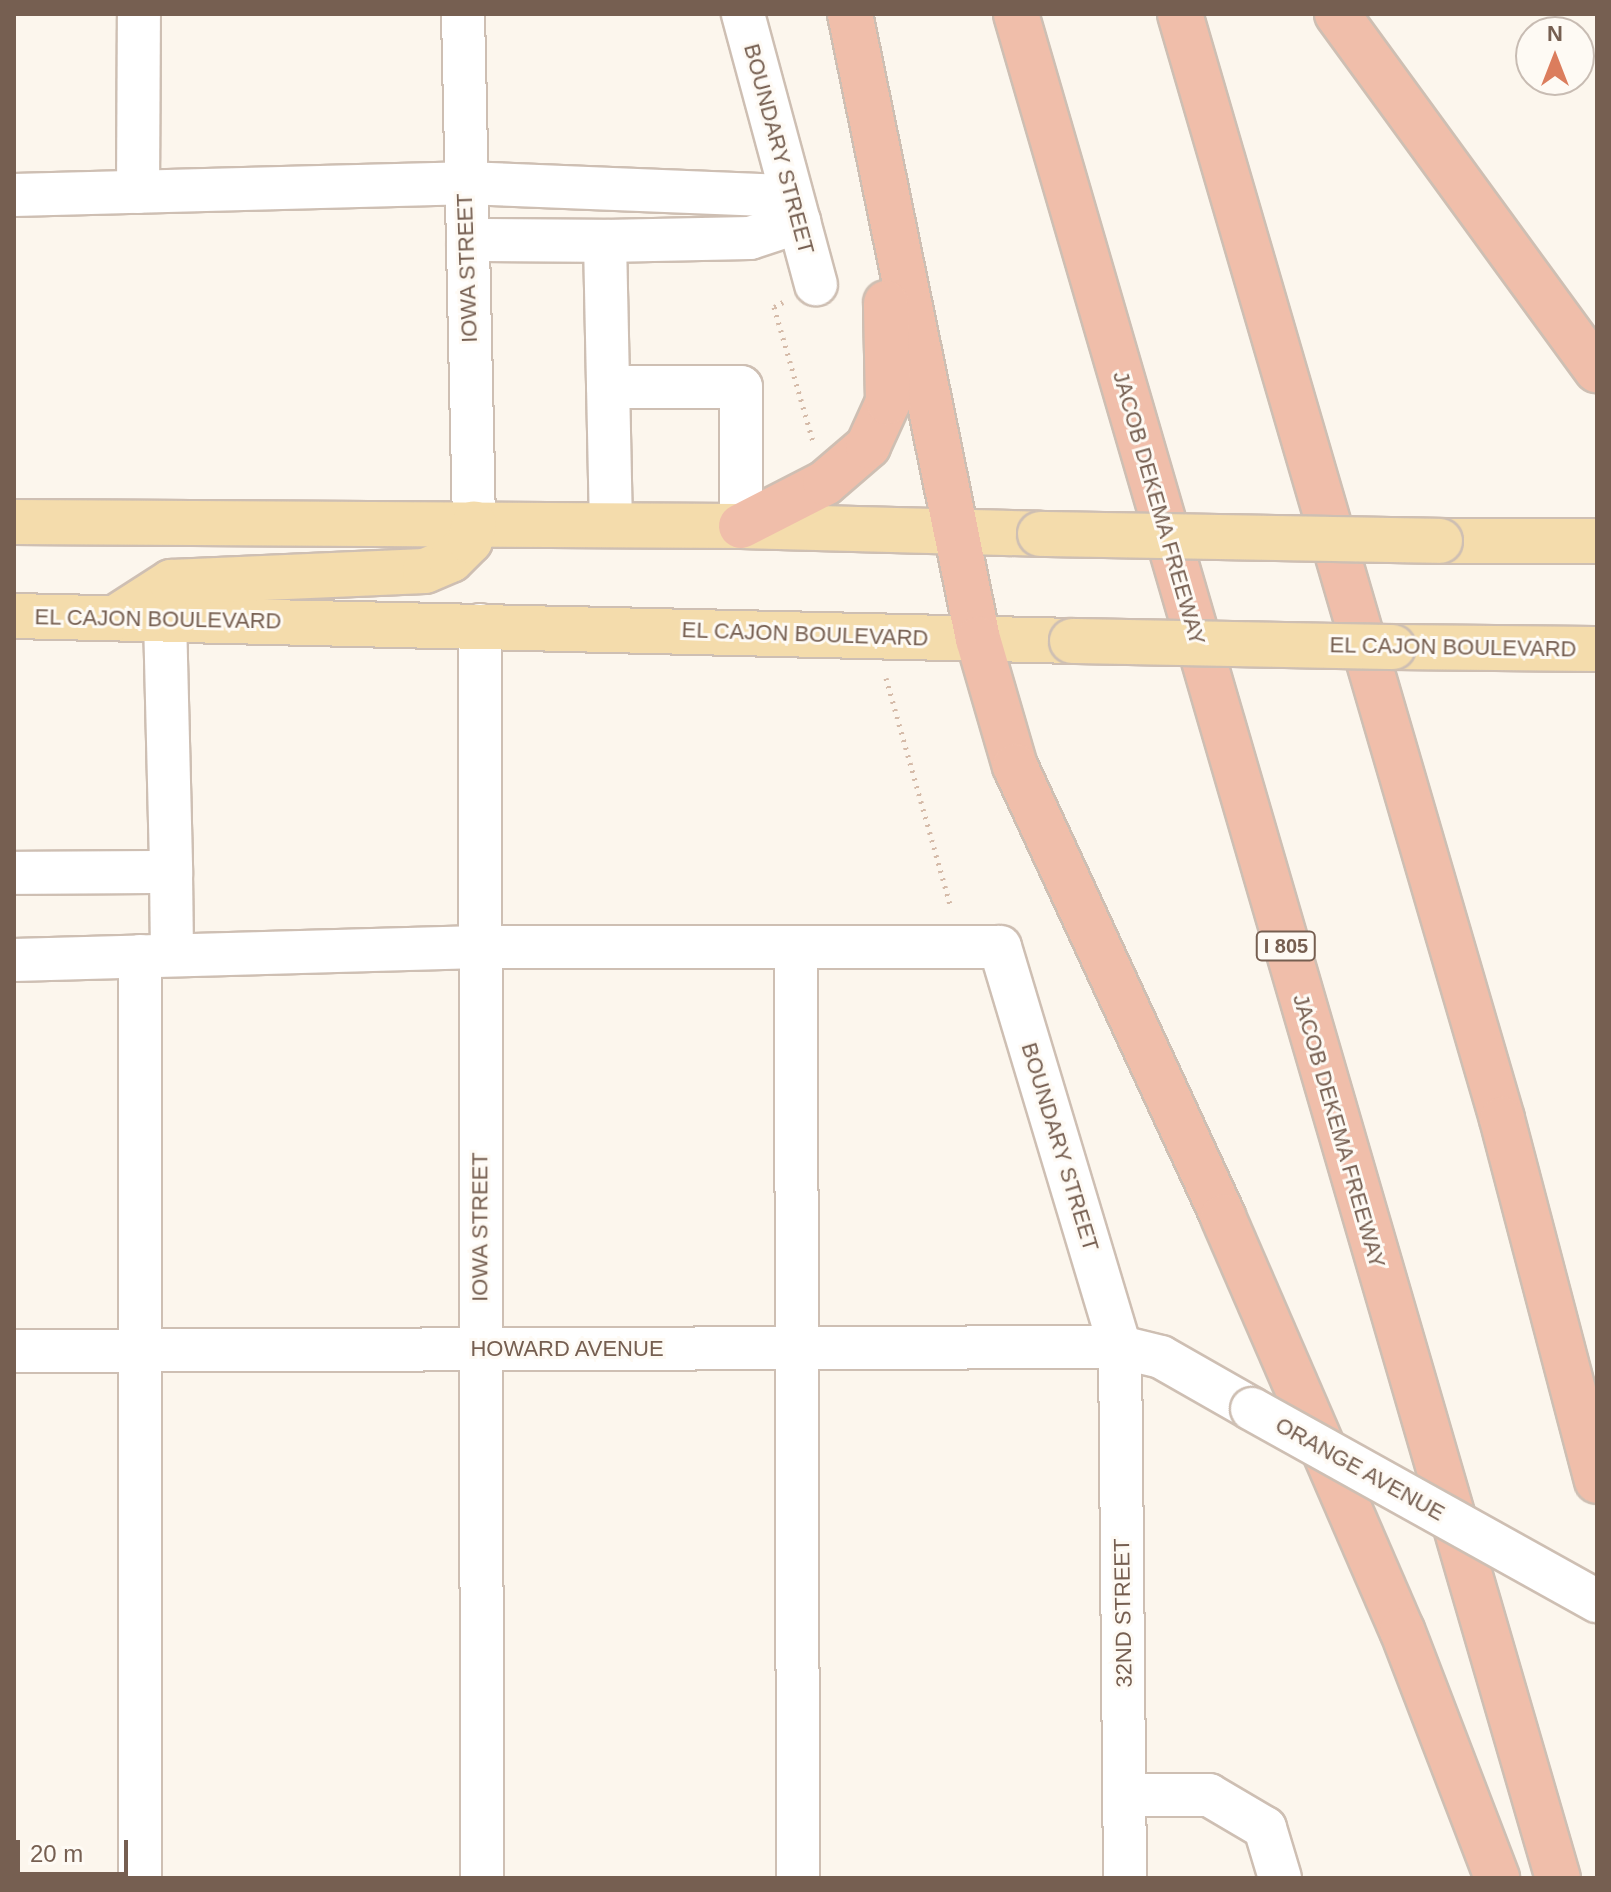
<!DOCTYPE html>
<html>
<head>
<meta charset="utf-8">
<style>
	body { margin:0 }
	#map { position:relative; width:1611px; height:1892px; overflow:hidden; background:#fcf6ed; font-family:Helvetica,sans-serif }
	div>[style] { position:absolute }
	.path>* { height:5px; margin-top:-2.5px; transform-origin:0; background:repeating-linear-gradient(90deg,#d5bba9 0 2px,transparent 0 8px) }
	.roads { filter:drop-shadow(2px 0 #cebfb3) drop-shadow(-2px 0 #cebfb3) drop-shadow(0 2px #cebfb3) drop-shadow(0 -2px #cebfb3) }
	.minor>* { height:42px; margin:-21px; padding:0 21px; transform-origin:21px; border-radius:21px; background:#fff }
	.major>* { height:44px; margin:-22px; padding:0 22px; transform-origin:22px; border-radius:22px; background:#f4dcac }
	.highway>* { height:44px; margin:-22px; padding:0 22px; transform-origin:22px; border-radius:22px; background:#f0beaa }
	.bridges { filter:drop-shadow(2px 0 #cebfb3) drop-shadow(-2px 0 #cebfb3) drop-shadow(0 2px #cebfb3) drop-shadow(0 -2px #cebfb3) }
	.minor-bridge>* { height:42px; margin:-21px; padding:0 21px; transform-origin:21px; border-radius:21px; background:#fff }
	.major-bridge>* { height:44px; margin:-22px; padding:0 22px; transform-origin:22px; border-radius:22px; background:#f4dcac }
	span { translate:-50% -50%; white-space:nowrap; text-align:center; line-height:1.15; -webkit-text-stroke:6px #fefaf4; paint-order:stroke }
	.shield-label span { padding:2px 6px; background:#fefaf4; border:2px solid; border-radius:6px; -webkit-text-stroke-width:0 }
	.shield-label { font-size:20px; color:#765f51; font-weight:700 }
	.street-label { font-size:22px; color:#765f51 }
	.frame { position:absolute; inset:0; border:16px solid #765f51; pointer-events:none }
	.north { position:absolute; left:1515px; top:16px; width:80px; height:80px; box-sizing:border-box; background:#fefaf4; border:2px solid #c8bcb3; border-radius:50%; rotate:0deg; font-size:22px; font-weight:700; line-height:32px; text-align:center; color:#765f51 }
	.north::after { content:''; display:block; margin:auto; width:28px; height:36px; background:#db7d5d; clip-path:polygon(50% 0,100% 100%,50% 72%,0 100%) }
	.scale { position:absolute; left:16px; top:1840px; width:112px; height:36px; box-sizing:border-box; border:4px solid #765f51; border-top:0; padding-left:10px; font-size:24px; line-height:28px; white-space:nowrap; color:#765f51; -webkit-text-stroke:6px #fefaf4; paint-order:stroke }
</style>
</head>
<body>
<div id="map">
	<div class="path">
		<i style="left:783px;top:302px;width:10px;rotate:151deg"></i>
		<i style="left:774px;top:307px;width:140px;rotate:73.8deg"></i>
		<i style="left:886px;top:678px;width:238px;rotate:74.2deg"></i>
	</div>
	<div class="roads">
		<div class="minor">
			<i style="left:463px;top:14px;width:509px;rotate:88.76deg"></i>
			<i style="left:743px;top:14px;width:280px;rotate:74.9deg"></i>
			<i style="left:138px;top:192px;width:178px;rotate:-89.7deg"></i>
			<i style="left:14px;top:195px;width:450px;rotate:-1.5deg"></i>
			<i style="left:464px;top:183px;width:327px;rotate:2.3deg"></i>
			<i style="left:468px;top:240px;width:137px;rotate:0.4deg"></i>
			<i style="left:605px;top:241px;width:284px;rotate:88.8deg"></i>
			<i style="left:605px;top:241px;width:145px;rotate:-1.2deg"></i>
			<i style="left:750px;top:238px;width:52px;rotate:-18.1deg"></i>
			<i style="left:608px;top:387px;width:133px"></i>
			<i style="left:741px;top:387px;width:139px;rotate:90deg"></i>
			<i style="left:165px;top:618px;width:254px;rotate:88.6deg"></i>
			<i style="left:480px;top:625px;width:1253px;rotate:89.91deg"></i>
			<i style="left:14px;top:873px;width:157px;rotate:-0.4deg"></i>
			<i style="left:171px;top:872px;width:83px;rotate:89.3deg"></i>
			<i style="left:796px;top:948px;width:930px;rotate:89.88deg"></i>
			<i style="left:140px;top:956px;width:922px;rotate:90deg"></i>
			<i style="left:14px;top:960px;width:466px;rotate:-1.6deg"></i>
			<i style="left:480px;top:947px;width:520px"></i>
			<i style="left:1000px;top:947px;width:418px;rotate:73.3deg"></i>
			<i style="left:1120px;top:1347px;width:531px;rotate:89.46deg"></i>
			<i style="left:14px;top:1351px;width:1106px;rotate:-0.21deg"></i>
			<i style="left:1120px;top:1347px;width:42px;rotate:13.7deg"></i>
			<i style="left:1161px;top:1357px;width:105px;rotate:29.7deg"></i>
			<i style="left:1124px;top:1795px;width:85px"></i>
			<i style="left:1209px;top:1795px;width:65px;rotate:30.5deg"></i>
			<i style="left:1265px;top:1828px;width:52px;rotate:73.3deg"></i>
		</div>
		<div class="major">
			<i style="left:14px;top:522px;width:727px;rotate:0.32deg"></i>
			<i style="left:741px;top:526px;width:299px;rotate:1.5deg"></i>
			<i style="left:1440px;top:541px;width:157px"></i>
			<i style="left:14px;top:616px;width:1058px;rotate:1.35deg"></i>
			<i style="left:115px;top:618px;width:67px;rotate:-32.7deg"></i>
			<i style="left:171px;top:582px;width:254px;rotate:-2.5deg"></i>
			<i style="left:425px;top:571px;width:28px;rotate:-23deg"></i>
			<i style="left:451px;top:560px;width:27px;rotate:-45deg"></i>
			<i style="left:470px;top:541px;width:18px;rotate:-77deg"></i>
			<i style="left:1393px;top:647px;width:204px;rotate:0.6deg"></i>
		</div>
		<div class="highway">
			<i style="left:850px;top:14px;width:638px;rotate:78.43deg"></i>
			<i style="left:978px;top:639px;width:132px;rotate:73.8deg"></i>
			<i style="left:1015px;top:766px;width:497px;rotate:65.2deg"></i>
			<i style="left:1223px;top:1217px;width:450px;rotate:66.6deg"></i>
			<i style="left:1402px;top:1630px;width:266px;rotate:69deg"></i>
			<i style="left:1016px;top:14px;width:1941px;rotate:73.79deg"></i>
			<i style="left:1180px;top:14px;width:1151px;rotate:73.75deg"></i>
			<i style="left:1502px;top:1119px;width:374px;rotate:75.3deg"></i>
			<i style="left:1337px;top:14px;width:441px;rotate:53.9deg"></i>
			<i style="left:741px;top:526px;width:94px;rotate:-27.1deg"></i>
			<i style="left:825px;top:483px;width:57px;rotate:-40.7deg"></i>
			<i style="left:868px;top:446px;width:48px;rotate:-65.6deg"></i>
			<i style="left:888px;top:402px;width:99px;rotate:-91.2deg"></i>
		</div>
	</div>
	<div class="bridges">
		<div class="minor-bridge">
			<i style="left:1252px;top:1409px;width:395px;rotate:29.1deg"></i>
		</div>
		<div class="major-bridge">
			<i style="left:1040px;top:534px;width:400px;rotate:1deg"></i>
			<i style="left:1072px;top:641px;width:321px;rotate:1.1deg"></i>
		</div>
	</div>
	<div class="shield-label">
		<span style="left:1286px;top:946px">I 805</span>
	</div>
	<div class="street-label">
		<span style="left:779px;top:149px;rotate:75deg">BOUNDARY STREET</span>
		<span style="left:467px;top:268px;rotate:-92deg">IOWA STREET</span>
		<span style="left:1159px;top:508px;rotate:74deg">JACOB DEKEMA FREEWAY</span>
		<span style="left:158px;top:619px;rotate:1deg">EL CAJON BOULEVARD</span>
		<span style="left:805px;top:634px;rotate:2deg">EL CAJON BOULEVARD</span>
		<span style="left:1453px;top:647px;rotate:1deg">EL CAJON BOULEVARD</span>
		<span style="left:1339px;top:1131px;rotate:74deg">JACOB DEKEMA FREEWAY</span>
		<span style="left:1060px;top:1147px;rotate:73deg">BOUNDARY STREET</span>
		<span style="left:480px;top:1227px;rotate:-90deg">IOWA STREET</span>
		<span style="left:567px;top:1349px">HOWARD AVENUE</span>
		<span style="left:1360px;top:1469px;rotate:29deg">ORANGE AVENUE</span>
		<span style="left:1123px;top:1613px;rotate:-91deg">32ND STREET</span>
	</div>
	<div class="frame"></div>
	<div class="north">N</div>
	<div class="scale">20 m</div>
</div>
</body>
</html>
